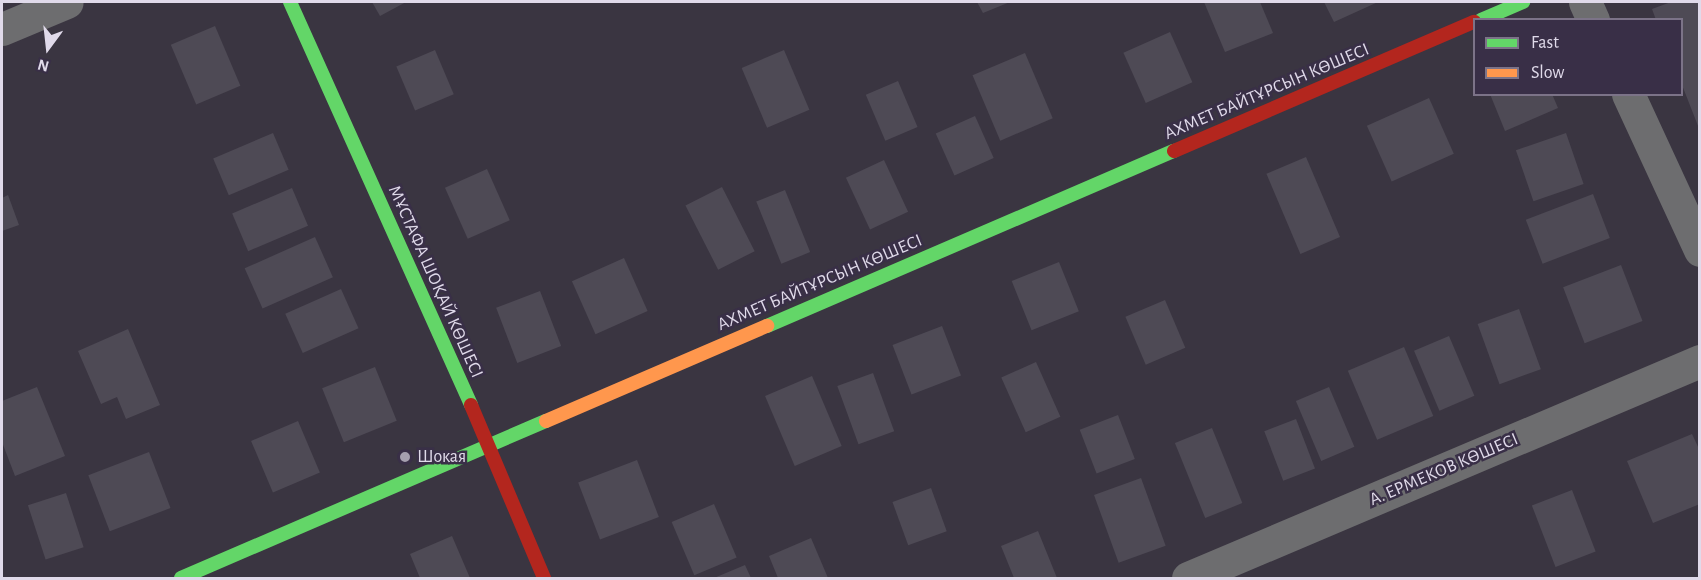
<!DOCTYPE html>
<html>
<head>
<meta charset="utf-8">
<style>
	body { margin:0 }
	#map { position:relative; width:1701px; height:580px; overflow:hidden; background:#3a3541; font-family:"Alegreya Sans",sans-serif }
	div>[style] { position:absolute }
	.building>* { inset:0; background:#4e4a55; transform-origin:0 0 }
	.street>* { height:33px; margin:-16.5px; padding:0 16.5px; transform-origin:16.5px; border-radius:16.5px; background:#6d6d6f }
	.fast>* { height:14px; margin:-7px; padding:0 7px; transform-origin:7px; border-radius:7px; background:#63d668 }
	.slow>* { height:14px; margin:-7px; padding:0 7px; transform-origin:7px; border-radius:7px; background:#ff974d }
	.jam>* { height:14px; margin:-7px; padding:0 7px; transform-origin:7px; border-radius:7px; background:#b3261e }
	.dots>* { width:16px; height:16px; translate:-50% -50%; box-sizing:border-box; border:3px solid #392f47; border-radius:50% }
	span { translate:-50% -50%; white-space:nowrap; text-align:center; line-height:1.15; -webkit-text-stroke:5px #392f47; paint-order:stroke }
	.street-label { font-size:18px; color:#e0daea }
	.poi-label { font-size:18px; color:#e0daea }
	.left { translate:0 -50%; text-align:left }
	.frame { position:absolute; inset:0; border:3px solid #e0daea; pointer-events:none }
	.legend { position:absolute; left:1473px; top:18px; width:210px; height:78px; box-sizing:border-box; background:#392f47; border:2px solid #7c7388; margin:0; padding:8px 10px; list-style:none; font-size:18px; color:#e0daea }
	.legend li { display:flex; align-items:center; gap:12px; height:30px }
	.legend b { width:30px; border:2px solid #7c7388 }
	.north { position:absolute; left:18px; top:18px; width:60px; height:60px; -webkit-text-stroke:4px #392f47; paint-order:stroke; rotate:195deg; font-size:16px; font-weight:700; line-height:24px; text-align:center; color:#e0daea }
	.north::after { content:''; display:block; margin:auto; width:21px; height:27px; background:#e0daea; clip-path:polygon(50% 0,100% 100%,50% 72%,0 100%) }
</style>
</head>
<body>
<div id="map">
	<div class="building">
		<i style="clip-path:polygon(372px 2px,406px 2px,380px 16px)"></i>
		<i style="clip-path:polygon(977px 2px,1010px 2px,983px 13px)"></i>
		<i style="clip-path:polygon(1204px 2px,1260px 2px,1273px 33px,1225px 52px)"></i>
		<i style="clip-path:polygon(1324px 2px,1378px 2px,1334px 22px)"></i>
		<i style="clip-path:polygon(1671px 2px,1700px 2px,1700px 131px,1682px 85px,1682px 20px,1656px 20px,1652px 9px)"></i>
		<i style="left:215px;top:26px;width:65px;height:48px;rotate:67deg"></i>
		<i style="left:1170px;top:32px;width:55px;height:51px;rotate:66deg"></i>
		<i style="left:435px;top:50px;width:48px;height:42px;rotate:67deg"></i>
		<i style="left:784px;top:50px;width:65px;height:46px;rotate:67deg"></i>
		<i style="left:1025px;top:53px;width:71px;height:57px;rotate:67deg"></i>
		<i style="left:898px;top:81px;width:50px;height:35px;rotate:67deg"></i>
		<i style="clip-path:polygon(1490px 94px,1552px 94px,1558px 108px,1505px 131px)"></i>
		<i style="left:1429px;top:98px;width:61px;height:68px;rotate:66deg"></i>
		<i style="left:975px;top:116px;width:46px;height:43px;rotate:66deg"></i>
		<i style="left:273px;top:133px;width:40px;height:65px;rotate:67deg"></i>
		<i style="left:1566px;top:133px;width:54px;height:53px;rotate:71deg"></i>
		<i style="left:1306px;top:157px;width:87px;height:43px;rotate:67deg"></i>
		<i style="left:884px;top:160px;width:57px;height:42px;rotate:65deg"></i>
		<i style="left:487px;top:169px;width:56px;height:46px;rotate:66deg"></i>
		<i style="left:722px;top:187px;width:72px;height:41px;rotate:63deg"></i>
		<i style="left:292px;top:188px;width:41px;height:65px;rotate:67deg"></i>
		<i style="left:785px;top:190px;width:67px;height:31px;rotate:68deg"></i>
		<i style="left:1593px;top:194px;width:47px;height:72px;rotate:69deg"></i>
		<i style="clip-path:polygon(8px 195px,19px 225px,2px 231px,2px 198px)"></i>
		<i style="left:315px;top:237px;width:44px;height:77px;rotate:66deg"></i>
		<i style="left:624px;top:258px;width:58px;height:57px;rotate:66deg"></i>
		<i style="left:1059px;top:262px;width:53px;height:51px;rotate:68deg"></i>
		<i style="left:1621px;top:265px;width:60px;height:62px;rotate:69deg"></i>
		<i style="left:341px;top:289px;width:43px;height:61px;rotate:66deg"></i>
		<i style="left:540px;top:291px;width:59px;height:47px;rotate:69deg"></i>
		<i style="left:1165px;top:300px;width:52px;height:43px;rotate:67deg"></i>
		<i style="left:1519px;top:309px;width:64px;height:44px;rotate:70deg"></i>
		<i style="left:942px;top:326px;width:53px;height:53px;rotate:69deg"></i>
		<i style="clip-path:polygon(128px 329px,160px 405px,126px 419px,117px 397px,101px 404px,78px 351px)"></i>
		<i style="left:1449px;top:336px;width:65px;height:38px;rotate:67deg"></i>
		<i style="left:1404px;top:347px;width:75px;height:61px;rotate:67deg"></i>
		<i style="left:1036px;top:362px;width:60px;height:38px;rotate:66deg"></i>
		<i style="left:375px;top:367px;width:58px;height:57px;rotate:68deg"></i>
		<i style="left:873px;top:373px;width:62px;height:38px;rotate:70deg"></i>
		<i style="left:812px;top:376px;width:76px;height:51px;rotate:67deg"></i>
		<i style="clip-path:polygon(37px 387px,65px 456px,15px 476px,2px 442px,2px 401px)"></i>
		<i style="left:1329px;top:387px;width:65px;height:36px;rotate:67deg"></i>
		<i style="left:1118px;top:415px;width:47px;height:41px;rotate:69deg"></i>
		<i style="left:1296px;top:419px;width:53px;height:34px;rotate:69deg"></i>
		<i style="left:298px;top:421px;width:56px;height:51px;rotate:67deg"></i>
		<i style="left:1212px;top:428px;width:81px;height:40px;rotate:68deg"></i>
		<i style="clip-path:polygon(1692px 434px,1700px 451px,1700px 504px,1653px 523px,1627px 461px)"></i>
		<i style="left:149px;top:452px;width:60px;height:65px;rotate:69deg"></i>
		<i style="left:637px;top:460px;width:61px;height:63px;rotate:69deg"></i>
		<i style="left:1141px;top:478px;width:72px;height:50px;rotate:70deg"></i>
		<i style="left:931px;top:488px;width:46px;height:41px;rotate:70deg"></i>
		<i style="left:1572px;top:490px;width:66px;height:43px;rotate:69deg"></i>
		<i style="left:66px;top:493px;width:57px;height:40px;rotate:72deg"></i>
		<i style="left:714px;top:504px;width:58px;height:46px;rotate:67deg"></i>
		<i style="clip-path:polygon(1038px 531px,1057px 578px,1014px 578px,1001px 546px)"></i>
		<i style="clip-path:polygon(452px 536px,470px 578px,420px 578px,410px 554px)"></i>
		<i style="clip-path:polygon(811px 538px,828px 578px,778px 578px,769px 556px)"></i>
		<i style="clip-path:polygon(745px 565px,751px 578px,714px 578px)"></i>
	</div>
	<div class="street">
		<i style="left:1585px;top:2px;width:20px;rotate:66deg"></i>
		<i style="left:2px;top:29px;width:70px;rotate:-22.6deg"></i>
		<i style="left:1628px;top:94px;width:172px;rotate:65.2deg"></i>
		<i style="left:1188px;top:578px;width:556px;rotate:-22.97deg"></i>
	</div>
	<div class="fast">
		<i style="left:290px;top:2px;width:442px;rotate:65.8deg"></i>
		<i style="left:1481px;top:20px;width:46px;rotate:-23.2deg"></i>
		<i style="left:767px;top:326px;width:443px;rotate:-23.3deg"></i>
		<i style="left:181px;top:578px;width:397px;rotate:-23.3deg"></i>
	</div>
	<div class="slow">
		<i style="left:546px;top:421px;width:241px;rotate:-23.3deg"></i>
	</div>
	<div class="jam">
		<i style="left:1174px;top:151px;width:327px;rotate:-23.3deg"></i>
		<i style="left:471px;top:405px;width:188px;rotate:67.1deg"></i>
	</div>
	<div class="dots">
		<i style="left:405px;top:457px;background:#a6a0af"></i>
	</div>
	<div class="street-label">
		<span style="left:1267px;top:92px;rotate:-23deg">АХМЕТ БАЙТҰРСЫН КӨШЕСІ</span>
		<span style="left:435px;top:282px;rotate:66deg">МҰСТАФА ШОҚАЙ КӨШЕСІ</span>
		<span style="left:820px;top:283px;rotate:-23deg">АХМЕТ БАЙТҰРСЫН КӨШЕСІ</span>
		<span style="left:1444px;top:470px;rotate:-23deg">А. ЕРМЕКОВ КӨШЕСІ</span>
	</div>
	<div class="poi-label">
		<span class="left" style="left:417px;top:457px">Шокая</span>
	</div>
	<div class="frame"></div>
	<ul class="legend">
	<li><b style="height:8px;background:#63d668"></b>Fast</li>
	<li><b style="height:8px;background:#ff974d"></b>Slow</li>
	</ul>
	<div class="north">N</div>
</div>
</body>
</html>
